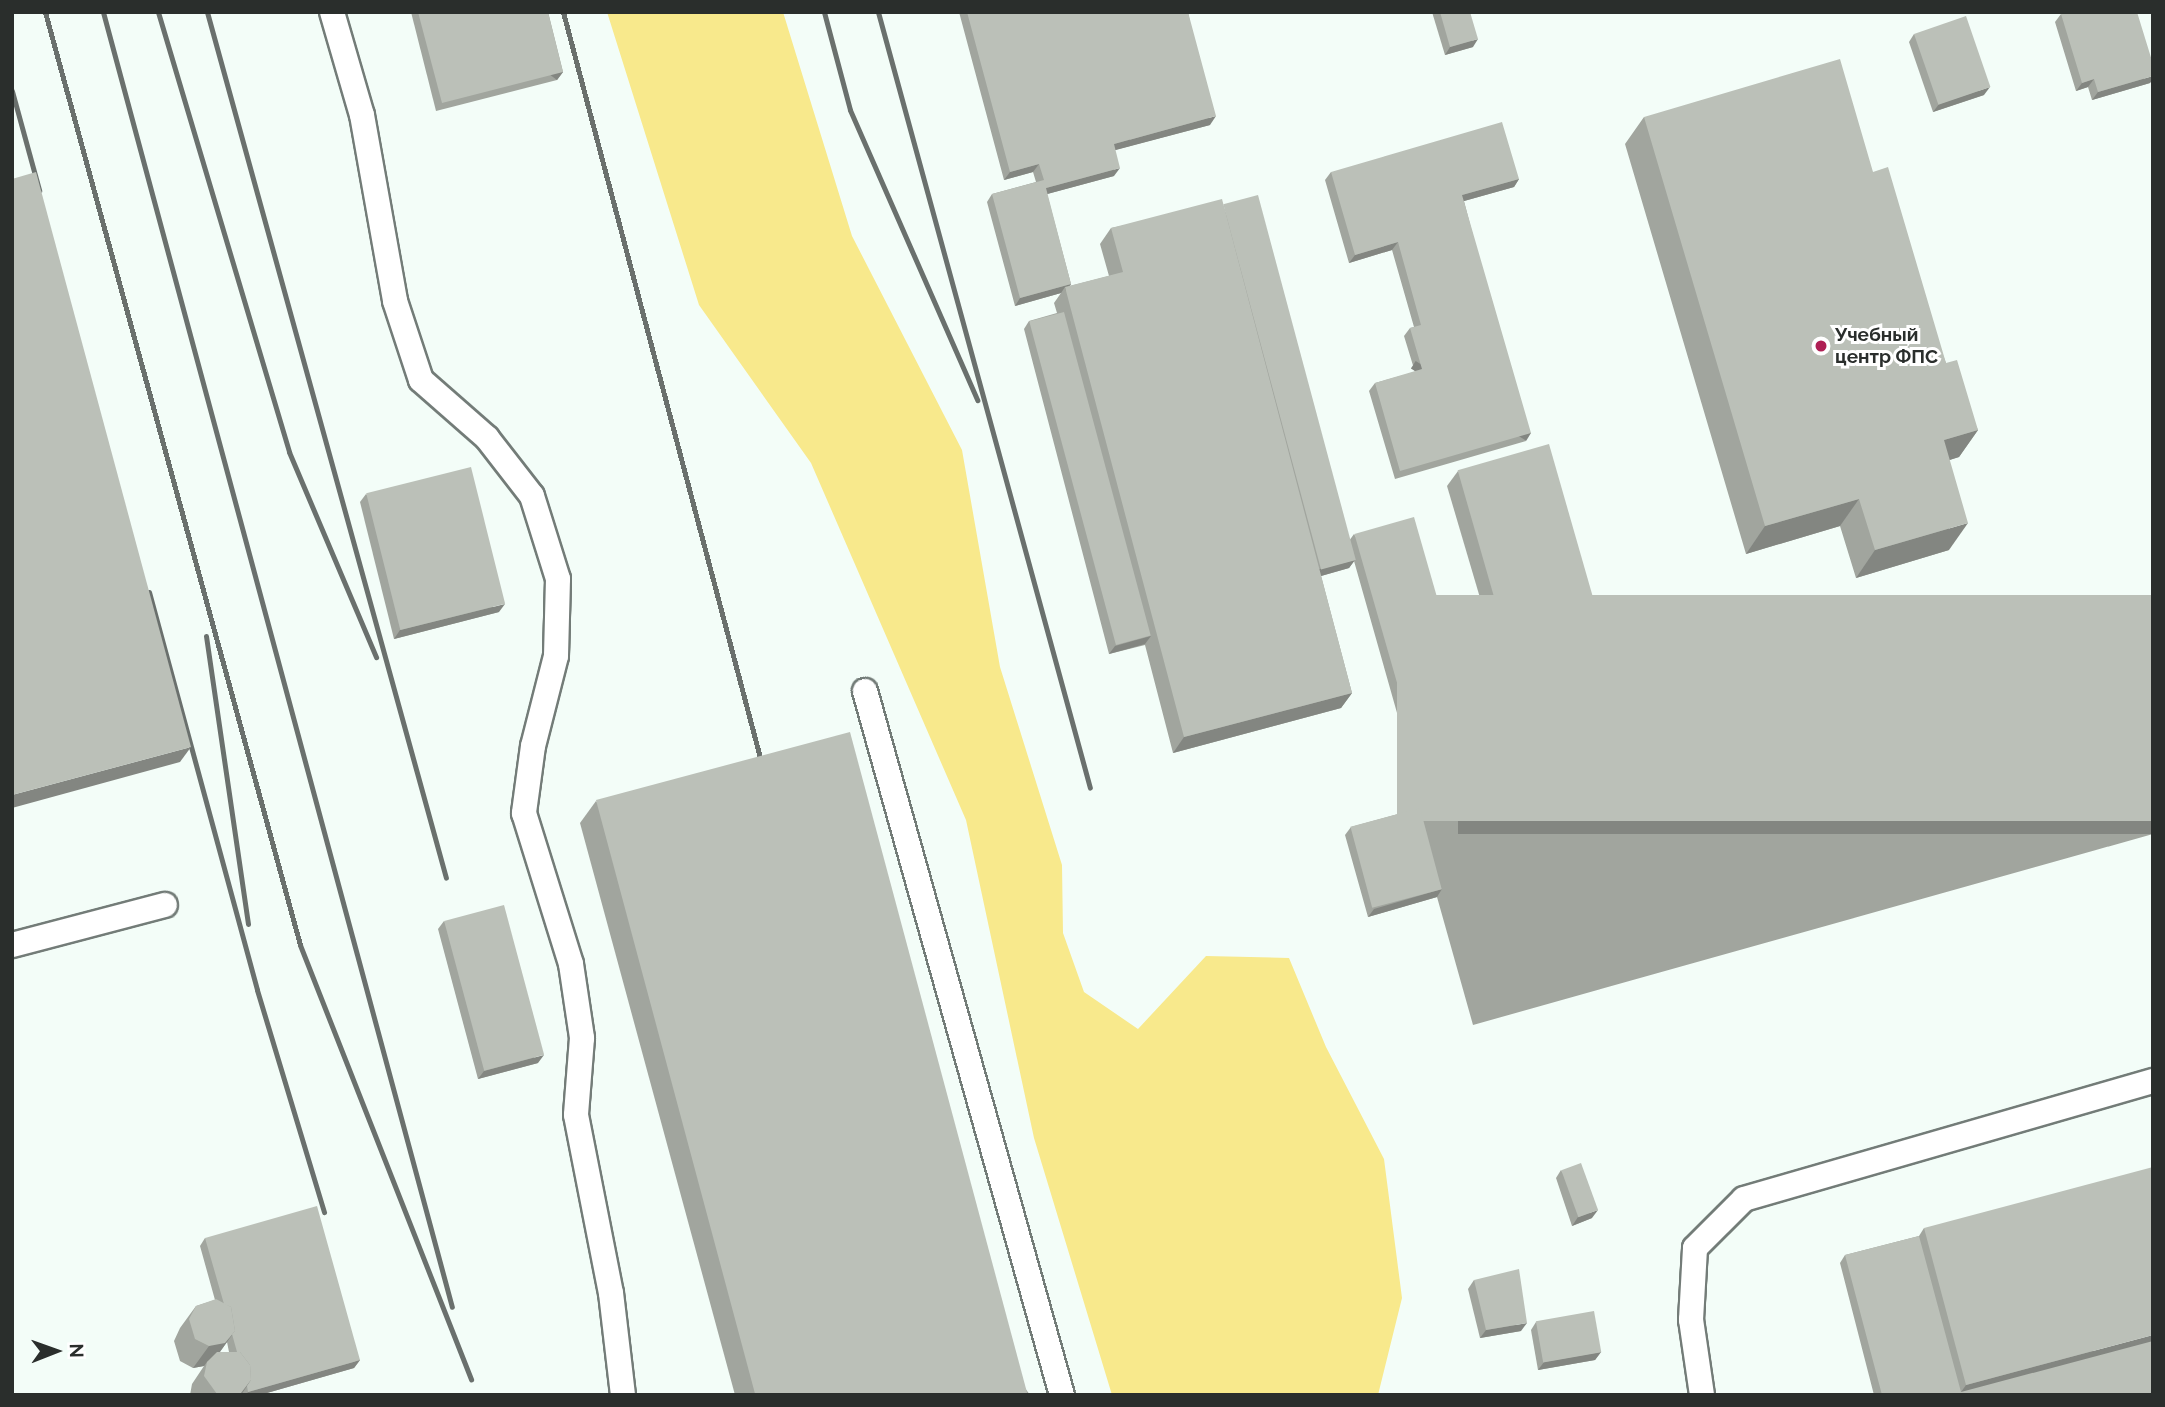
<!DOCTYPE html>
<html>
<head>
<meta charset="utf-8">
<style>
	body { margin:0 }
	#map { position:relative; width:2165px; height:1407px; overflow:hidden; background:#f3fdf8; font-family:Raleway,sans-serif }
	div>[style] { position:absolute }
	.green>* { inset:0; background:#f8e98c }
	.roads { filter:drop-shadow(2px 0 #737c78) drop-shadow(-2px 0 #737c78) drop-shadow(0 2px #737c78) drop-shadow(0 -2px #737c78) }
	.lane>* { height:24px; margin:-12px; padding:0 12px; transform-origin:12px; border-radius:12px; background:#fff }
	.rail>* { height:5px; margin:-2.5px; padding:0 2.5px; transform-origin:2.5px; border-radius:2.5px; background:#6a706d }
	.wall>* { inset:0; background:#a1a59e }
	.shaded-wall>* { inset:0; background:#838681; transform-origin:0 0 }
	.building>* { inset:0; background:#bbc0b8; transform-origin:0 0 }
	.dots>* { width:19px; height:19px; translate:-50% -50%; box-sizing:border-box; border:4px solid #fff; border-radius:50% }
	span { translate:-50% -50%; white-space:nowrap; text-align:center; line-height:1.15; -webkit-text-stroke:6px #fff; paint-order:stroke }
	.poi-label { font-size:19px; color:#2a2e2c; font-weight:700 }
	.left { translate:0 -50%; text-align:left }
	.frame { position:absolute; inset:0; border:14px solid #2a2e2c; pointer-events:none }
	.north { position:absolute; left:21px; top:1316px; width:70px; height:70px; -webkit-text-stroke:5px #fff; paint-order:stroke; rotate:89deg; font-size:19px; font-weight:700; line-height:28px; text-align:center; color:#2a2e2c }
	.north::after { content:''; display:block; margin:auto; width:24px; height:32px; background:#2a2e2c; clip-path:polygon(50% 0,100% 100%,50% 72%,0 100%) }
</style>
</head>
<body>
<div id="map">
	<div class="green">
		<i style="clip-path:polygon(607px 12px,783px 12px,852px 236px,962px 450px,1000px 667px,1062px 865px,1063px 933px,1084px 992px,1138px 1029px,1206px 956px,1289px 958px,1326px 1047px,1384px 1159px,1402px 1298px,1378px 1395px,1112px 1395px,1034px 1138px,966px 820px,811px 463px,699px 305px)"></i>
	</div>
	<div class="roads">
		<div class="lane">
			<i style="left:332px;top:12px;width:107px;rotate:73.8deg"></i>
			<i style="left:362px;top:115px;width:189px;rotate:79.9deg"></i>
			<i style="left:395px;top:301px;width:83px;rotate:71.8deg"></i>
			<i style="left:421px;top:380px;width:88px;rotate:41.3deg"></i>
			<i style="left:487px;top:438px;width:73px;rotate:52.2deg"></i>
			<i style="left:532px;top:496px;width:87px;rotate:72.6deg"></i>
			<i style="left:558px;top:579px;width:77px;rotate:91.5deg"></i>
			<i style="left:556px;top:656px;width:93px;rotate:104.3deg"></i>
			<i style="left:533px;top:746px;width:68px;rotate:97.7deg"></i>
			<i style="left:524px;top:813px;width:158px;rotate:72.7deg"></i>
			<i style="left:571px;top:964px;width:75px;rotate:81.5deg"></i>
			<i style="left:582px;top:1038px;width:77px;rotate:94.5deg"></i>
			<i style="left:576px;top:1115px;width:181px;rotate:78.9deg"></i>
			<i style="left:611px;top:1293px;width:103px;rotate:83.3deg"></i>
			<i style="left:865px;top:691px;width:731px;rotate:74.37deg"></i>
			<i style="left:12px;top:945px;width:158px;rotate:-14.7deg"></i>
			<i style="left:1702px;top:1395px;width:76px;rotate:-98.3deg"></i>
			<i style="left:1691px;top:1320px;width:72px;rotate:-86.8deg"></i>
			<i style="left:1695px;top:1248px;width:69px;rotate:-45deg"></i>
			<i style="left:1744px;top:1199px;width:426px;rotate:-16.1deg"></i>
		</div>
	</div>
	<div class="rail">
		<i style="left:45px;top:12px;width:967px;rotate:74.71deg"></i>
		<i style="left:300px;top:945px;width:467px;rotate:68.5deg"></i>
		<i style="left:103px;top:12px;width:1341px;rotate:74.92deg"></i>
		<i style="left:158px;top:12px;width:459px;rotate:73.4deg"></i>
		<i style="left:289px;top:452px;width:223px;rotate:67deg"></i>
		<i style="left:207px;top:12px;width:898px;rotate:74.57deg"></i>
		<i style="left:563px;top:12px;width:787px;rotate:75.2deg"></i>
		<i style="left:824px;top:12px;width:101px;rotate:75.1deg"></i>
		<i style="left:850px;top:110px;width:317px;rotate:66.3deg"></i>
		<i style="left:878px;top:12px;width:804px;rotate:74.72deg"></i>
		<i style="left:12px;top:91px;width:103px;rotate:74.7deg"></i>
		<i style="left:149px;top:592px;width:412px;rotate:74.8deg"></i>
		<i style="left:257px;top:990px;width:232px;rotate:73.2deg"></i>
		<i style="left:206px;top:636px;width:291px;rotate:81.7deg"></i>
	</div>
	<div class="wall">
		<i style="clip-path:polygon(411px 12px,548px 12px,563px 72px,557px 80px,436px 111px)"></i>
		<i style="clip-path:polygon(959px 12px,1188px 12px,1210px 125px,1115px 150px,1114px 176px,1047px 194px,1071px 284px,1070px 286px,1109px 276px,1100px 244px,1111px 228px,1223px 205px,1349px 541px,1354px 534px,1461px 710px,1401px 727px,1354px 561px,1349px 568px,1321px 576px,1352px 693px,1341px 708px,1173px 753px,1145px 645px,1109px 654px,1024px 329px,1029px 321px,1057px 313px,1054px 303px,1061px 293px,1015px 306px,987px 202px,992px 194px,1036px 182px,1033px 172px,1004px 180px)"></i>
		<i style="clip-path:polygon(1432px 12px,1470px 12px,1473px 47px,1445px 55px)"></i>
		<i style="clip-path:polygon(2061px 14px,2150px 83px,2092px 100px,2088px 87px,2076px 91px,2055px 22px)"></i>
		<i style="clip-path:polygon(1914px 34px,1984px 95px,1933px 112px,1909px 42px)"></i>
		<i style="clip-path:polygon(1644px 117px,1873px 172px,1946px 363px,1978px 430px,1959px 457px,1949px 460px,1949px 550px,1856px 578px,1840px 526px,1746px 554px,1625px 144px)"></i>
		<i style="clip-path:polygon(1331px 172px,1519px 179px,1514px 187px,1464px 201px,1526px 441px,1395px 479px,1369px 391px,1375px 383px,1415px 372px,1404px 336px,1410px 328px,1414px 327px,1392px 250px,1349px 263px,1325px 180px)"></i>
		<i style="clip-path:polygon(1458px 471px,1587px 625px,1496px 652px,1447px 486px)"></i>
		<i style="clip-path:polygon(366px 494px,499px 612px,394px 639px,360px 502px)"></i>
		<i style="clip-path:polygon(2153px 595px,2153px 834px,1473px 1025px,1437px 897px,1368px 917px,1345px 835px,1351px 827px,1420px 808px,1425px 800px)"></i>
		<i style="clip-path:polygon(596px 801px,1030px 1395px,735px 1395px,580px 823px)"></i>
		<i style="clip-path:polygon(444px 921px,538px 1063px,478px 1079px,438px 929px)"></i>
		<i style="clip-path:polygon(1561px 1170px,1592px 1218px,1572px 1226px,1556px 1178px)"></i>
		<i style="clip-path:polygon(1924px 1228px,2153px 1395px,1874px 1395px,1840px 1263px,1845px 1255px,1919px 1236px)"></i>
		<i style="clip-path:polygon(evenodd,205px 1238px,360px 1360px,354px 1368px,260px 1395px,190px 1395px,192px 1384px,204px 1366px,193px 1368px,180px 1361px,174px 1341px,180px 1328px,196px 1306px,215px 1300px,200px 1246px,205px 1238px,227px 1342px,229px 1352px,220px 1352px,227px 1342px)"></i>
		<i style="clip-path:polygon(1474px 1280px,1521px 1331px,1480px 1338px,1468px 1289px)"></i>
		<i style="clip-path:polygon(1536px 1322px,1601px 1352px,1595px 1360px,1538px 1370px,1531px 1330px)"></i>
	</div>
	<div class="shaded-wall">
		<i style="clip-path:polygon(1478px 39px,1473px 47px,1445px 55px,1450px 47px)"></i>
		<i style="left:563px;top:72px;width:10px;height:125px;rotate:127deg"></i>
		<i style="clip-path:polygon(2153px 76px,2153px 80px,2150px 83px,2092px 100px,2098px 92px)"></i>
		<i style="clip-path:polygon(2094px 79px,2088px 87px,2076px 91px,2082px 83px)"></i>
		<i style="clip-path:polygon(1990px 87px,1984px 95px,1933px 112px,1939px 104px)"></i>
		<i style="clip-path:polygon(1216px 116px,1210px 125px,1108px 152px,1114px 144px)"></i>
		<i style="clip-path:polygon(1039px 164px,1033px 172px,1004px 180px,1010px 172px)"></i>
		<i style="clip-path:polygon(1120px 168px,1114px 176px,1040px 196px,1046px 188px)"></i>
		<i style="clip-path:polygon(1519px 179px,1514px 187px,1457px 203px,1462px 195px)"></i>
		<i style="clip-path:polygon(1398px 242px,1392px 250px,1349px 263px,1355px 255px)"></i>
		<i style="clip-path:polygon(1071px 284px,1066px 291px,1065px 287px,1061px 293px,1015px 306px,1020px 298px)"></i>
		<i style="clip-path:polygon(1978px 430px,1959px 457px,1925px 468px,1944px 440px)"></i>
		<i style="left:1531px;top:433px;width:9px;height:136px;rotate:122deg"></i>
		<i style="clip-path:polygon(1859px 499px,1840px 526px,1746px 554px,1765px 526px)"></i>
		<i style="clip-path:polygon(1968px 523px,1949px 550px,1856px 578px,1875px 550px)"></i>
		<i style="clip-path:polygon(1355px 560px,1349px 568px,1307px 580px,1312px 571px)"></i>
		<i style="clip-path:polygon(505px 604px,499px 612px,394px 639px,400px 630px)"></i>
		<i style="clip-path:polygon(1598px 610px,1587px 625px,1496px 652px,1507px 636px)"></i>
		<i style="clip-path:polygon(1151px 636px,1145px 644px,1109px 654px,1115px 646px)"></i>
		<i style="clip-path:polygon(1352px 693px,1341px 708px,1173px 753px,1184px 737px)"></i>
		<i style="clip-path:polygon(1466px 702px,1461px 710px,1401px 727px,1406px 719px)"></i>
		<i style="clip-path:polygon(191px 747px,180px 762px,12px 808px,12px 795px)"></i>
		<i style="left:2153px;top:821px;width:13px;height:695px;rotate:90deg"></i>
		<i style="clip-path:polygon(1442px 889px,1437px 897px,1368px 917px,1374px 909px)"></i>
		<i style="clip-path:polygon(544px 1055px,538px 1063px,478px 1079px,484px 1071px)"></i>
		<i style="clip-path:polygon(1598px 1210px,1592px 1218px,1572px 1226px,1578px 1217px)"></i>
		<i style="clip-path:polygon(1527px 1323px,1521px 1331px,1480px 1338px,1486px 1330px)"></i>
		<i style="clip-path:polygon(235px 1331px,219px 1353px,207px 1362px,204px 1366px,193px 1368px,209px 1346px)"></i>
		<i style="clip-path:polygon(2153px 1335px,2153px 1347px,1959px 1395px,1966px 1385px)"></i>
		<i style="clip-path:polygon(1601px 1352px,1595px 1360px,1538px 1370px,1544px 1362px)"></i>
		<i style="clip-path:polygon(360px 1360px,354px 1368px,260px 1395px,246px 1395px,248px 1392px)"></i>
		<i style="clip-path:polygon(251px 1380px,241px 1395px,216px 1395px,217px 1394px)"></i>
	</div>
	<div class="building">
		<i style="clip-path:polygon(418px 12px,548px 12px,563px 72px,442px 103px)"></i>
		<i style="clip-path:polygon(967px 12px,1188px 12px,1216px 116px,1114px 144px,1120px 168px,1046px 188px,1071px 284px,1020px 298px,992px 194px,1044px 180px,1039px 164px,1010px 172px)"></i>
		<i style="clip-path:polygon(1440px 12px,1470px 12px,1478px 39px,1450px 47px)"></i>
		<i style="clip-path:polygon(2066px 12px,2137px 12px,2153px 64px,2153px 76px,2098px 92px,2094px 79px,2082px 83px,2061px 14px)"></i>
		<i style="left:1966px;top:16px;width:75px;height:55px;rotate:71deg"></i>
		<i style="clip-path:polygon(1840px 59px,1873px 172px,1888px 167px,1946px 363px,1957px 360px,1978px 430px,1944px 440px,1968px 523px,1875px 550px,1859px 499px,1765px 526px,1644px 117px)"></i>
		<i style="clip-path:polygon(1502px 122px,1519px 179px,1462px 195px,1531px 433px,1400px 471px,1375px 383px,1422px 369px,1410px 328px,1421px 325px,1398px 242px,1355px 255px,1331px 172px)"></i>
		<i style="clip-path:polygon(36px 172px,191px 747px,12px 795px,12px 179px)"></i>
		<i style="left:1258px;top:195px;width:378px;height:36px;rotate:75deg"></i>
		<i style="clip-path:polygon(1222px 199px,1352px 693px,1184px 737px,1065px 287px,1123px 272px,1111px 228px)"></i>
		<i style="left:1064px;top:312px;width:335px;height:36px;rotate:75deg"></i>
		<i style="left:1549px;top:444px;width:173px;height:95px;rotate:74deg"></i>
		<i style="left:471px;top:467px;width:141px;height:108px;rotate:76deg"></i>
		<i style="left:1414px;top:517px;width:192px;height:62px;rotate:74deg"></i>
		<i style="left:2153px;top:595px;width:226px;height:756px;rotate:90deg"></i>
		<i style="left:850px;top:732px;width:687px;height:263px;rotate:75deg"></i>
		<i style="left:1420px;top:808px;width:84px;height:72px;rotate:75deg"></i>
		<i style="left:504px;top:905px;width:155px;height:62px;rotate:75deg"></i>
		<i style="left:1581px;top:1163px;width:50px;height:21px;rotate:70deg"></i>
		<i style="clip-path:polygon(2153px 1167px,2153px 1335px,1966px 1385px,1924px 1228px)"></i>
		<i style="clip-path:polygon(317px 1206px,360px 1360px,248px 1392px,247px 1386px,251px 1380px,250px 1365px,240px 1352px,237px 1352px,232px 1334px,235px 1331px,231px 1307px,224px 1304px,205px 1238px)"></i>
		<i style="clip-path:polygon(1919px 1236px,1961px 1392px,2153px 1341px,2153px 1394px,2149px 1395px,1882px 1395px,1845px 1255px)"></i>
		<i style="clip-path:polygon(1519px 1269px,1527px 1323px,1486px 1330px,1474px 1280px)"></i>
		<i style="clip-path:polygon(216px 1299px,231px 1307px,235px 1331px,225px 1343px,209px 1346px,195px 1339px,189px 1319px,196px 1306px)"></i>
		<i style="left:1594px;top:1311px;width:42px;height:59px;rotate:80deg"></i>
		<i style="clip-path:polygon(217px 1352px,240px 1352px,250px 1365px,251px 1380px,241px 1393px,217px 1394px,204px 1376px,207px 1362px)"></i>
	</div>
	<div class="dots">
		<i style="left:1821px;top:346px;background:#af1f54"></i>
	</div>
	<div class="poi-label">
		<span class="left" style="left:1835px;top:346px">Учебный<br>центр ФПС</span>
	</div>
	<div class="frame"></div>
	<div class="north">N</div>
</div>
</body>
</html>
